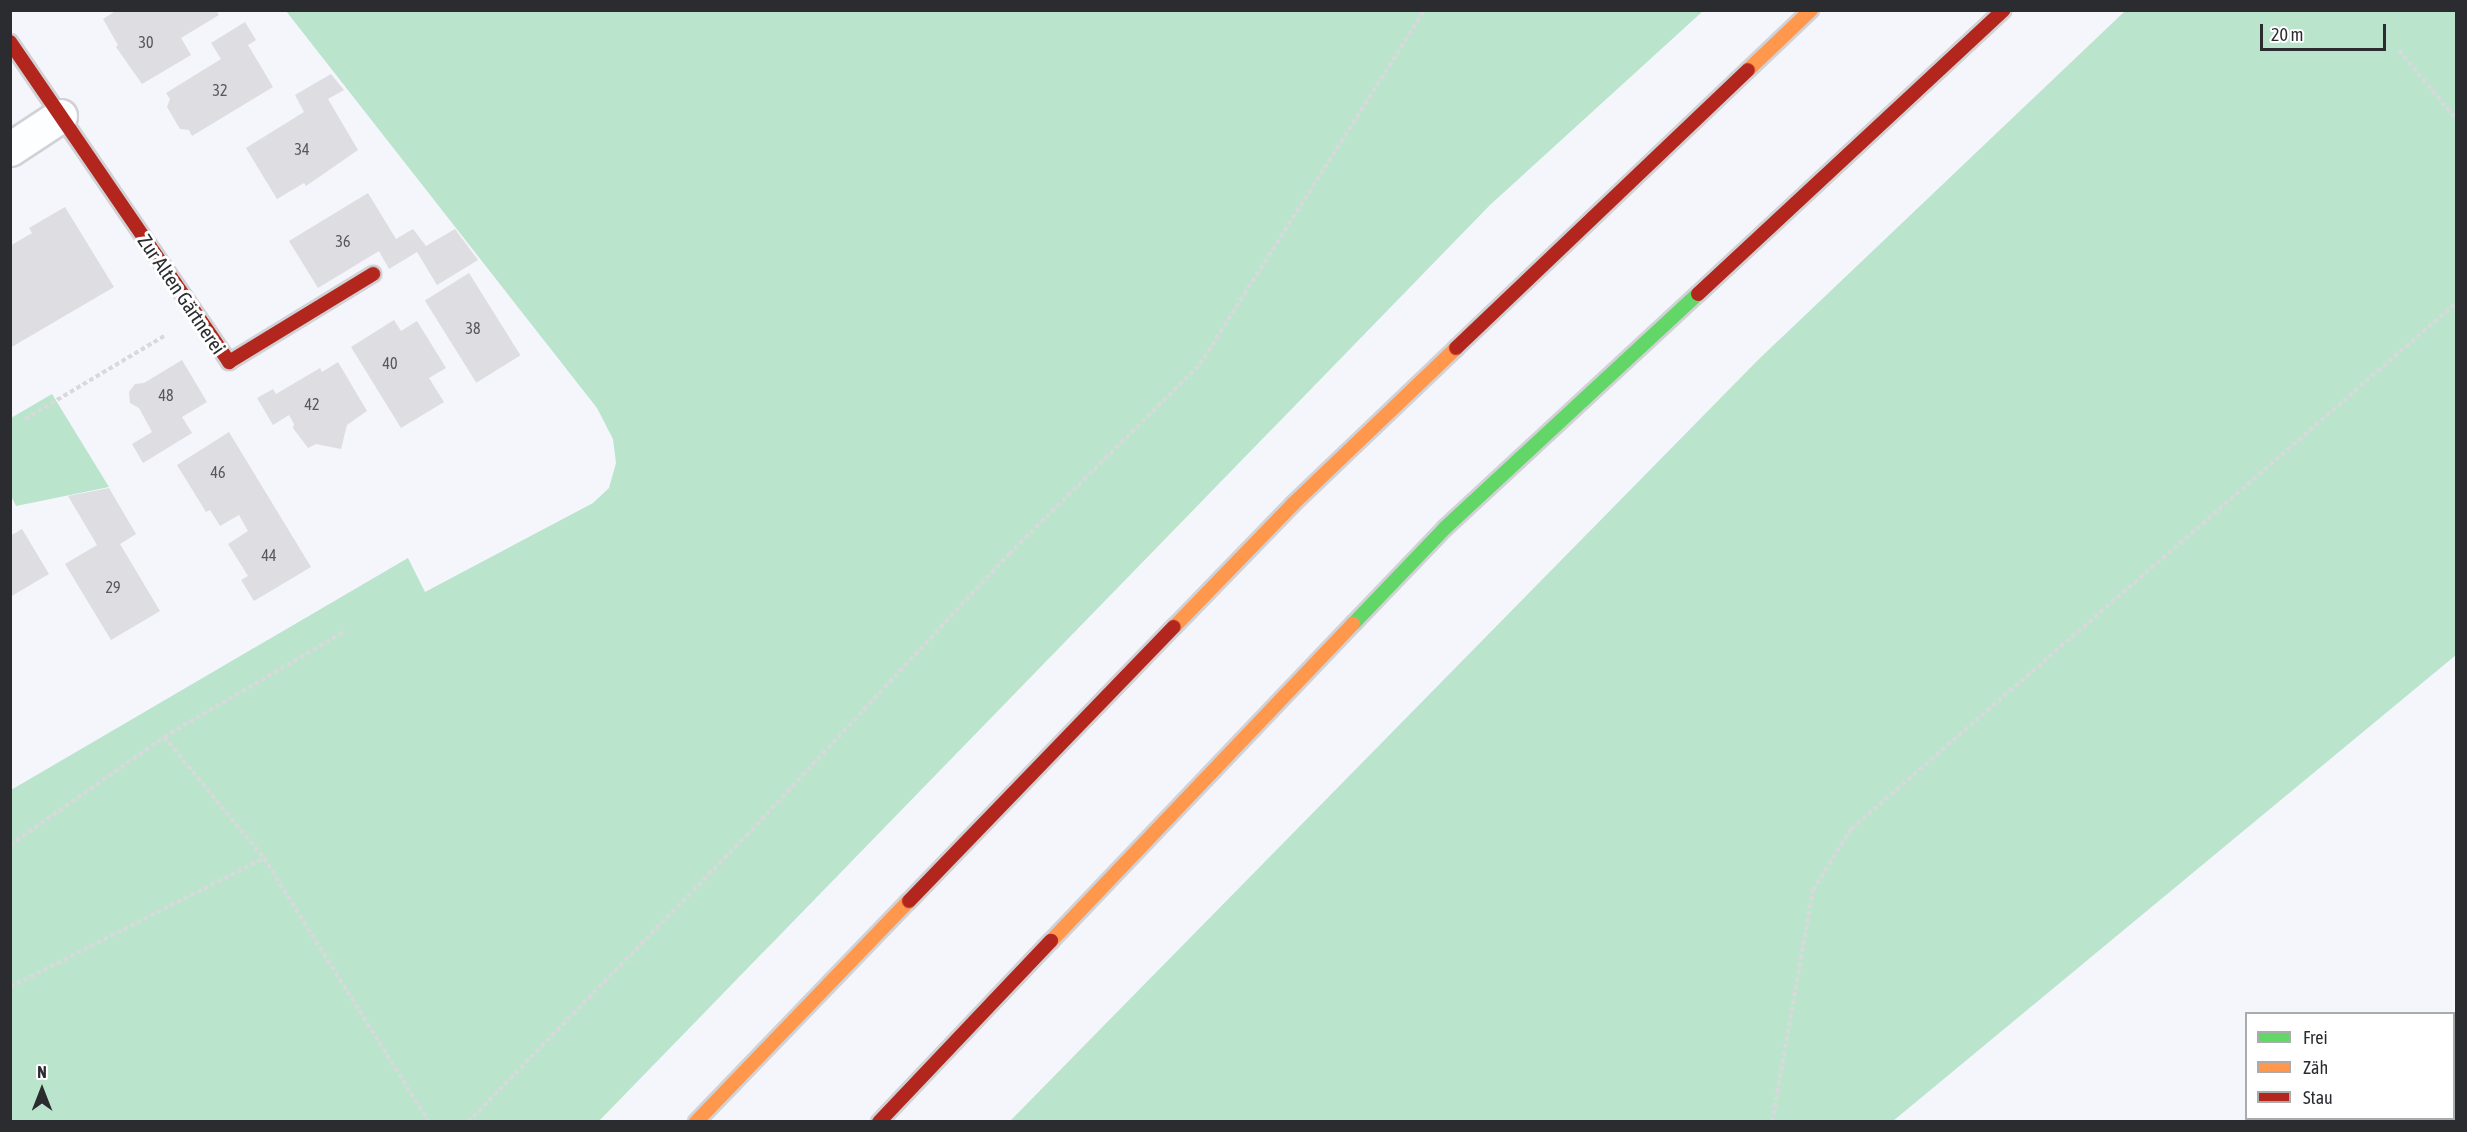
<!DOCTYPE html>
<html>
<head>
<meta charset="utf-8">
<style>
	body { margin:0 }
	#map { position:relative; width:2467px; height:1132px; overflow:hidden; background:#f4f6fc; font-family:"Asap Condensed",sans-serif }
	div>[style] { position:absolute }
	.green>* { inset:0; background:#bae4cc }
	.building>* { inset:0; background:#dddde2; transform-origin:0 0 }
	.path>* { height:4px; margin-top:-2px; transform-origin:0; background:repeating-linear-gradient(90deg,#d8d9db 0 4.5px,transparent 0 7.5px) }
	.roads { filter:drop-shadow(2px 0 #d1d2d6) drop-shadow(-2px 0 #d1d2d6) drop-shadow(0 2px #d1d2d6) drop-shadow(0 -2px #d1d2d6) }
	.street>* { height:33px; margin:-16.5px; padding:0 16.5px; transform-origin:16.5px; border-radius:16.5px; background:#fdfeff }
	.fast>* { height:14px; margin:-7px; padding:0 7px; transform-origin:7px; border-radius:7px; background:#63d668 }
	.slow>* { height:14px; margin:-7px; padding:0 7px; transform-origin:7px; border-radius:7px; background:#ff974d }
	.jam>* { height:14px; margin:-7px; padding:0 7px; transform-origin:7px; border-radius:7px; background:#b3261e }
	span { translate:-50% -50%; white-space:nowrap; text-align:center; line-height:1.15; -webkit-text-stroke:6px #fff; paint-order:stroke }
	.number-label { font-size:16px; color:#57585c }
	.number-label span { -webkit-text-stroke-width:0 }
	.street-label { font-size:20px; color:#2a2c30 }
	.frame { position:absolute; inset:0; border:12px solid #2a2c30; pointer-events:none }
	.legend { position:absolute; left:2245px; top:1012px; width:210px; height:108px; box-sizing:border-box; background:#fff; border:2px solid #aaabac; margin:0; padding:8px 10px; list-style:none; font-size:18px; color:#2a2c30 }
	.legend li { display:flex; align-items:center; gap:12px; height:30px }
	.legend b { width:30px; border:2px solid #aaabac }
	.north { position:absolute; left:12px; top:1060px; width:60px; height:60px; -webkit-text-stroke:4px #fff; paint-order:stroke; rotate:0deg; font-size:16px; font-weight:700; line-height:24px; text-align:center; color:#2a2c30 }
	.north::after { content:''; display:block; margin:auto; width:21px; height:27px; background:#2a2c30; clip-path:polygon(50% 0,100% 100%,50% 72%,0 100%) }
	.scale { position:absolute; left:2260px; top:24px; width:126px; height:27px; box-sizing:border-box; border:3px solid #2a2c30; border-top:0; padding-left:8px; font-size:18px; line-height:21px; white-space:nowrap; color:#2a2c30; -webkit-text-stroke:4px #fff; paint-order:stroke }
</style>
</head>
<body>
<div id="map">
	<div class="green">
		<i style="clip-path:polygon(286px 11px,1703px 11px,1490px 205px,599px 1121px,11px 1121px,11px 790px,408px 558px,425px 592px,593px 503px,609px 488px,616px 463px,613px 439px,597px 408px)"></i>
		<i style="clip-path:polygon(2125px 11px,2456px 11px,2456px 655px,1893px 1121px,1010px 1121px,1758px 360px)"></i>
		<i style="clip-path:polygon(52px 394px,109px 487px,16px 506px,11px 496px,11px 418px)"></i>
	</div>
	<div class="building">
		<i style="clip-path:polygon(117px 10px,216px 10px,219px 15px,181px 38px,191px 55px,142px 84px,116px 47px,118px 45px,103px 19px)"></i>
		<i style="clip-path:polygon(245px 22px,256px 40px,248px 45px,273px 87px,192px 136px,189px 130px,180px 129px,167px 107px,170px 99px,166px 93px,221px 59px,211px 43px)"></i>
		<i style="clip-path:polygon(331px 74px,344px 90px,328px 99px,358px 150px,306px 186px,304px 183px,277px 199px,246px 148px,304px 112px,295px 95px)"></i>
		<i style="clip-path:polygon(368px 193px,396px 239px,413px 229px,426px 246px,455px 229px,478px 260px,437px 285px,417px 252px,389px 269px,379px 251px,318px 288px,289px 241px)"></i>
		<i style="clip-path:polygon(65px 207px,114px 287px,10px 348px,10px 246px,32px 233px,29px 228px)"></i>
		<i style="left:469px;top:273px;width:97px;height:52px;rotate:58deg"></i>
		<i style="clip-path:polygon(394px 320px,401px 331px,417px 321px,446px 368px,429px 378px,444px 402px,401px 428px,351px 347px)"></i>
		<i style="clip-path:polygon(182px 360px,207px 402px,182px 417px,192px 433px,143px 463px,132px 444px,152px 432px,139px 408px,130px 403px,129px 392px,135px 384px,144px 383px)"></i>
		<i style="clip-path:polygon(338px 362px,367px 411px,347px 425px,341px 449px,316px 444px,308px 448px,293px 428px,294px 424px,289px 415px,273px 425px,257px 398px,273px 389px,276px 394px,320px 368px,322px 372px)"></i>
		<i style="clip-path:polygon(229px 432px,311px 567px,254px 601px,241px 580px,248px 576px,228px 544px,248px 531px,239px 515px,220px 526px,210px 510px,206px 512px,177px 465px)"></i>
		<i style="clip-path:polygon(109px 488px,136px 534px,120px 544px,160px 611px,111px 640px,65px 564px,97px 545px,68px 496px)"></i>
		<i style="clip-path:polygon(22px 529px,49px 574px,10px 597px,10px 536px)"></i>
	</div>
	<div class="path">
		<i style="left:2399px;top:50px;width:89px;rotate:50.4deg"></i>
		<i style="left:25px;top:419px;width:164px;rotate:-30.8deg"></i>
		<i style="left:164px;top:737px;width:157px;rotate:50.4deg"></i>
		<i style="left:264px;top:858px;width:311px;rotate:58deg"></i>
		<i style="left:10px;top:845px;width:188px;rotate:-35deg"></i>
		<i style="left:164px;top:737px;width:208px;rotate:-30.3deg"></i>
		<i style="left:10px;top:987px;width:285px;rotate:-26.9deg"></i>
		<i style="left:468px;top:1122px;width:399px;rotate:-45.8deg"></i>
		<i style="left:746px;top:836px;width:386px;rotate:-47deg"></i>
		<i style="left:1009px;top:554px;width:269px;rotate:-44.8deg"></i>
		<i style="left:1200px;top:364px;width:419px;rotate:-57.6deg"></i>
		<i style="left:1772px;top:1122px;width:236px;rotate:-80deg"></i>
		<i style="left:1813px;top:890px;width:72px;rotate:-58.1deg"></i>
		<i style="left:1851px;top:829px;width:802px;rotate:-41deg"></i>
	</div>
	<div class="roads">
		<div class="street">
			<i style="left:10px;top:149px;width:60px;rotate:-33.4deg"></i>
		</div>
		<div class="fast">
			<i style="left:1353px;top:624px;width:133px;rotate:-46.2deg"></i>
			<i style="left:1445px;top:528px;width:345px;rotate:-42.8deg"></i>
		</div>
		<div class="slow">
			<i style="left:1748px;top:70px;width:87px;rotate:-43.6deg"></i>
			<i style="left:1174px;top:627px;width:171px;rotate:-45.9deg"></i>
			<i style="left:1293px;top:504px;width:226px;rotate:-43.7deg"></i>
			<i style="left:1051px;top:941px;width:438px;rotate:-46.4deg"></i>
			<i style="left:696px;top:1122px;width:307px;rotate:-46.1deg"></i>
		</div>
		<div class="jam">
			<i style="left:10px;top:42px;width:388px;rotate:55.6deg"></i>
			<i style="left:229px;top:362px;width:169px;rotate:-31.4deg"></i>
			<i style="left:1698px;top:294px;width:417px;rotate:-42.9deg"></i>
			<i style="left:1456px;top:348px;width:403px;rotate:-43.6deg"></i>
			<i style="left:909px;top:901px;width:381px;rotate:-46deg"></i>
			<i style="left:879px;top:1122px;width:250px;rotate:-46.5deg"></i>
		</div>
	</div>
	<div class="number-label">
		<span style="left:146px;top:42px">30</span>
		<span style="left:220px;top:90px">32</span>
		<span style="left:302px;top:149px">34</span>
		<span style="left:343px;top:241px">36</span>
		<span style="left:473px;top:328px">38</span>
		<span style="left:390px;top:363px">40</span>
		<span style="left:166px;top:395px">48</span>
		<span style="left:312px;top:404px">42</span>
		<span style="left:218px;top:472px">46</span>
		<span style="left:269px;top:555px">44</span>
		<span style="left:113px;top:587px">29</span>
	</div>
	<div class="street-label">
		<span style="left:182px;top:294px;rotate:56deg">Zur Alten Gärtnerei</span>
	</div>
	<div class="frame"></div>
	<ul class="legend">
	<li><b style="height:8px;background:#63d668"></b>Frei</li>
	<li><b style="height:8px;background:#ff974d"></b>Zäh</li>
	<li><b style="height:8px;background:#b3261e"></b>Stau</li>
	</ul>
	<div class="north">N</div>
	<div class="scale">20 m</div>
</div>
</body>
</html>
